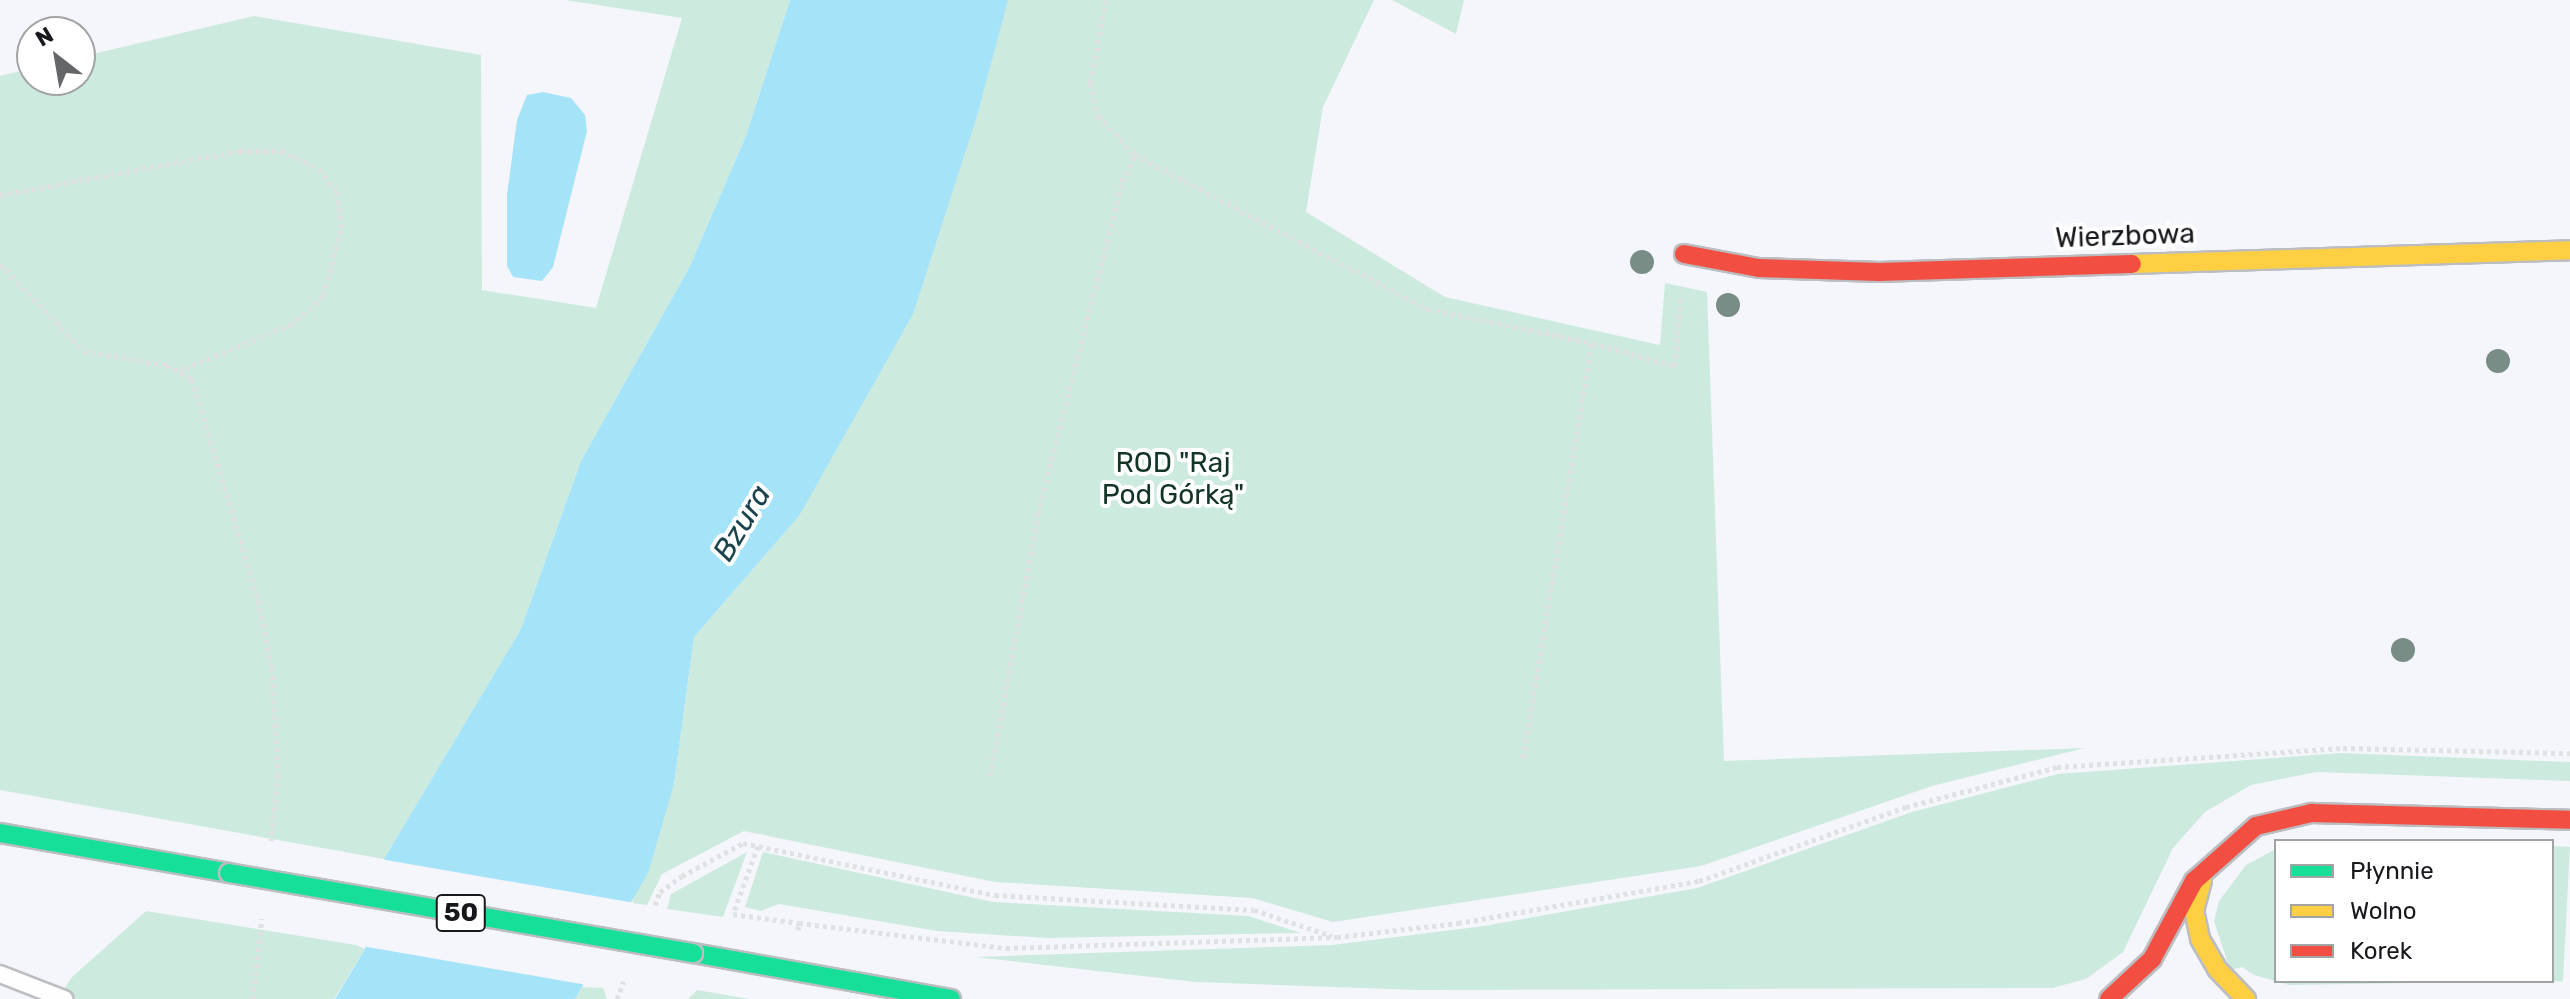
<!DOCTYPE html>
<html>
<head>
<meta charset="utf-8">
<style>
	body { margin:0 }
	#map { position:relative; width:2570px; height:999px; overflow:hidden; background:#f5f6fb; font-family:Rubik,sans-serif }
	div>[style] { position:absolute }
	.green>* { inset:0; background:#cdeade; transform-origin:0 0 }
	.water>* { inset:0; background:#a4e3f8 }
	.pier>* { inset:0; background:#f5f6fb }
	.path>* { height:5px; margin-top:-2.5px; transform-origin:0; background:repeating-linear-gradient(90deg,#e0e1e2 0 4px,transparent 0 8px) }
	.roads { filter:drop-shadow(2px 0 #bcbdc1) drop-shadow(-2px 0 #bcbdc1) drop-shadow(0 2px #bcbdc1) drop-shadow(0 -2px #bcbdc1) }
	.lane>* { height:16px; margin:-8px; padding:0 8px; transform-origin:8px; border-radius:8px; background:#fefefe }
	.fast>* { height:18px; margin:-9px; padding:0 9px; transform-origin:9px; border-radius:9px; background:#16e098 }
	.slow>* { height:18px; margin:-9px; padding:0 9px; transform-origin:9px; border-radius:9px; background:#ffcf43 }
	.jam>* { height:18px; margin:-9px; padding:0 9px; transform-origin:9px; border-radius:9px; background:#f24e42 }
	.bridges { filter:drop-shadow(2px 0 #bcbdc1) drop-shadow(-2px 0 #bcbdc1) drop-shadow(0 2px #bcbdc1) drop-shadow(0 -2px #bcbdc1) }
	.fast-bridge>* { height:18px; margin:-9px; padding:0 9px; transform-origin:9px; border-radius:9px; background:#16e098 }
	.trees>* { width:24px; height:24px; margin:-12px; border-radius:50%; background:#798c86 }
	span { translate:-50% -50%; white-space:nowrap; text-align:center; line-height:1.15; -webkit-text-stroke:8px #fff; paint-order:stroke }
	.shield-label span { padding:2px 6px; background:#fff; border:2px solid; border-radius:6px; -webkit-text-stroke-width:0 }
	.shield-label { font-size:26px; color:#17181c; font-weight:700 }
	.street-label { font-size:28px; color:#17181c }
	.park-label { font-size:28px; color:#133526 }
	.water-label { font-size:30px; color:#1a434e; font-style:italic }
	.legend { position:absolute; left:2274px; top:839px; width:280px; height:144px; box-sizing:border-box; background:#fff; border:2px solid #a2a3a4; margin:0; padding:10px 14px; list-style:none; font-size:24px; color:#17181c }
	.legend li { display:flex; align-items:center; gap:16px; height:40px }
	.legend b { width:40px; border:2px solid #a2a3a4 }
	.north { position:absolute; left:16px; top:16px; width:80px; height:80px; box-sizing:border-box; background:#fff; border:2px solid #a2a3a4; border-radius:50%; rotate:329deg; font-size:22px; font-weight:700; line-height:32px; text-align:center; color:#17181c }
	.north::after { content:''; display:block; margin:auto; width:28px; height:36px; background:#65666a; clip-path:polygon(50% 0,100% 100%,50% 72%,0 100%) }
</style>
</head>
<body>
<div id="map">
	<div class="green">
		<i style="clip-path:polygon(565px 0,790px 0,746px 136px,689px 268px,581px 461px,521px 629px,384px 859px,0 790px,0 76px,32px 68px,32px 80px,80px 80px,80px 57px,254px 16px,481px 55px,482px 290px,596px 308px,682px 18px)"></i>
		<i style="clip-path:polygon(1008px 0,1374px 0,1323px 107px,1306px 212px,1445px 297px,1660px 345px,1665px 283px,1707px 292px,1724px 761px,2085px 748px,1932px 786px,1701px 866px,1333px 922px,1252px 898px,995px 882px,744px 831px,662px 874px,647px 905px,632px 903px,674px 784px,694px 637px,799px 516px)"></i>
		<i style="clip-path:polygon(1392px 0,1464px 0,1456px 34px)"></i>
		<i style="clip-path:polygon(2341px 753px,2570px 762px,2570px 781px,2317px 772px,2251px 785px,2205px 812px,2173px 848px,2123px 952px,2086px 979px,2052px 988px,1418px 990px,1196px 982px,975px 957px,1332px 945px,1484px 926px,1697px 888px,1912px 812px,2058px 774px)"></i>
		<i style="left:2552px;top:846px;width:18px;height:135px;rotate:3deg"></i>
		<i style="clip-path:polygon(2276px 849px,2276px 981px,2541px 981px,2289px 985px,2254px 975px,2242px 967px,2230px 970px,2214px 921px,2219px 901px,2246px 865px)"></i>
		<i style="clip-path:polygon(747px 852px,723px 917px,667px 909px,671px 894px)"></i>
		<i style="clip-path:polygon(763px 852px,993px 902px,1248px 916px,1301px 933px,1047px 938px,937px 931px,779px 904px,761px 911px,745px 907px)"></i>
		<i style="clip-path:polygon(146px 911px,356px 945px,365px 949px,334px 999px,58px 999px,71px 978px)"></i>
		<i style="clip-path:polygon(582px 987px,603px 988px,607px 999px,575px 999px)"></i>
		<i style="clip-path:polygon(697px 990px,750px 999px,688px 999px)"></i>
	</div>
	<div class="water">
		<i style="clip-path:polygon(790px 0,1008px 0,977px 116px,913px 314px,799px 516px,694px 637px,674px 784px,648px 873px,575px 999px,335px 999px,365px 949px,384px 859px,521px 629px,581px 461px,689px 268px,746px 136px)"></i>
		<i style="clip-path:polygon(543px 92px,571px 98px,585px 115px,587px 131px,553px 267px,542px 281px,513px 277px,507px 266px,507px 195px,517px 120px,527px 95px)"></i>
	</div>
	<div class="pier">
		<i style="clip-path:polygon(380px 859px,635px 903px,587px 985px,362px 946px)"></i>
	</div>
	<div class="path">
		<i style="left:1106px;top:0;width:85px;rotate:100.9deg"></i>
		<i style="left:1090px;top:83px;width:34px;rotate:76deg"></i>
		<i style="left:1098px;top:116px;width:54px;rotate:46.5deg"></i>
		<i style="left:0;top:195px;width:244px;rotate:-10.4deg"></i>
		<i style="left:240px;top:151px;width:42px"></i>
		<i style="left:282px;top:151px;width:40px;rotate:26.6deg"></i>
		<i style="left:318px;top:169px;width:30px;rotate:50deg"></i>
		<i style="left:337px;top:192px;width:38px;rotate:84deg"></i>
		<i style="left:341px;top:230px;width:68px;rotate:105.3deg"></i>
		<i style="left:323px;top:296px;width:42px;rotate:137.9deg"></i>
		<i style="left:292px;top:324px;width:122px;rotate:157.4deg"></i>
		<i style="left:0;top:264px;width:120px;rotate:46.3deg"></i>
		<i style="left:83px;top:351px;width:85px;rotate:9.5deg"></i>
		<i style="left:167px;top:365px;width:29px;rotate:29deg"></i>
		<i style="left:192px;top:379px;width:231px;rotate:73.4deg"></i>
		<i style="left:258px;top:600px;width:69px;rotate:78.4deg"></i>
		<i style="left:272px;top:668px;width:107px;rotate:86.8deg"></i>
		<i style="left:278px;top:775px;width:66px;rotate:96.1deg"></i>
		<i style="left:1523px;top:758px;width:421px;rotate:-80.6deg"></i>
		<i style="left:1592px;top:343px;width:86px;rotate:15.5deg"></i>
		<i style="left:1675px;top:366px;width:71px;rotate:-85.2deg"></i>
		<i style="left:990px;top:776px;width:266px;rotate:-79.6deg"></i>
		<i style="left:1038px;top:514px;width:342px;rotate:-75.8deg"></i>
		<i style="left:1122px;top:182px;width:30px;rotate:-64deg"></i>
		<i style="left:1135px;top:155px;width:330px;rotate:27.8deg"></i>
		<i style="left:1427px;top:309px;width:168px;rotate:11.6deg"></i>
		<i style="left:758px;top:846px;width:72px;rotate:110.2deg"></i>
		<i style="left:733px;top:914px;width:67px;rotate:7.8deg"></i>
		<i style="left:655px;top:905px;width:14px;rotate:-69deg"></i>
		<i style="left:660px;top:892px;width:27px;rotate:-36deg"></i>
		<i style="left:682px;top:876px;width:69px;rotate:-28.4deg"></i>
		<i style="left:743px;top:843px;width:257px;rotate:11.7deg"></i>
		<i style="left:995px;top:895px;width:259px;rotate:3.3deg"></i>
		<i style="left:1254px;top:910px;width:82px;rotate:18.4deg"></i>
		<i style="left:798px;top:930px;width:7px;rotate:-82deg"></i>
		<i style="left:799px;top:923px;width:209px;rotate:6.9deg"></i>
		<i style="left:1006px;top:948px;width:331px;rotate:-1.9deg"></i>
		<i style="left:1337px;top:937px;width:122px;rotate:-6.6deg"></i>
		<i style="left:1458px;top:923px;width:245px;rotate:-9.9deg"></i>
		<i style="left:1699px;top:881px;width:220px;rotate:-19.7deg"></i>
		<i style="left:1906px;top:807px;width:156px;rotate:-14.8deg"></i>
		<i style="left:2057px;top:767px;width:287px;rotate:-3.8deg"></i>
		<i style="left:2343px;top:748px;width:227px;rotate:1.3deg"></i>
		<i style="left:253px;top:999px;width:81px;rotate:-83.7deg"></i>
		<i style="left:617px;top:999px;width:19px;rotate:-69deg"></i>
	</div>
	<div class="roads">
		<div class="lane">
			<i style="left:0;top:974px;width:69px;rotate:21.3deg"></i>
		</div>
		<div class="fast">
			<i style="left:0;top:833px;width:232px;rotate:9.9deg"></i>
			<i style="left:693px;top:953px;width:262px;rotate:10.1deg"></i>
		</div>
		<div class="slow">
			<i style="left:2132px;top:264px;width:438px;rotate:-1.8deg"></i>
			<i style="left:2202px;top:881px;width:30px;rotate:105deg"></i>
			<i style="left:2194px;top:910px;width:30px;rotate:78deg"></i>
			<i style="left:2200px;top:939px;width:34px;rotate:60deg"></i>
			<i style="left:2217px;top:969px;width:42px;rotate:46deg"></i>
		</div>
		<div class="jam">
			<i style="left:1684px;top:254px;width:76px;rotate:10.6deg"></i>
			<i style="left:1759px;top:268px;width:120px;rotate:1.9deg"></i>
			<i style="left:1879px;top:272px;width:253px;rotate:-1.8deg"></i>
			<i style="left:2109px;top:999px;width:59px;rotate:-42.9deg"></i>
			<i style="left:2152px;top:959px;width:89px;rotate:-61.7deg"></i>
			<i style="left:2194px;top:881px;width:83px;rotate:-41.6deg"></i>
			<i style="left:2256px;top:826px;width:57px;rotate:-13.3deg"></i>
			<i style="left:2311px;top:813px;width:259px;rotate:1.5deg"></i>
		</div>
	</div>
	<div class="bridges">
		<div class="fast-bridge">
			<i style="left:229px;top:873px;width:471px;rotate:9.8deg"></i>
		</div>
	</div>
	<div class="trees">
		<i style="left:1642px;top:262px"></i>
		<i style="left:1728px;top:305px"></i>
		<i style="left:2498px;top:361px"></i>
		<i style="left:2403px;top:650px"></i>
	</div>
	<div class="shield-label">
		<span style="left:461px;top:913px">50</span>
	</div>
	<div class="street-label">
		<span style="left:2125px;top:236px;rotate:-2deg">Wierzbowa</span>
	</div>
	<div class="park-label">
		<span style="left:1173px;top:479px">ROD "Raj<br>Pod Górką"</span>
	</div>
	<div class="water-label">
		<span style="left:742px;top:523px;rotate:-59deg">Bzura</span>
	</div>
	<ul class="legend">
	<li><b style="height:10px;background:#16e098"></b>Płynnie</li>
	<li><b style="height:10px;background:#ffcf43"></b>Wolno</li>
	<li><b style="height:10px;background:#f24e42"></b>Korek</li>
	</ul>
	<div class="north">N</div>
</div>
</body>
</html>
